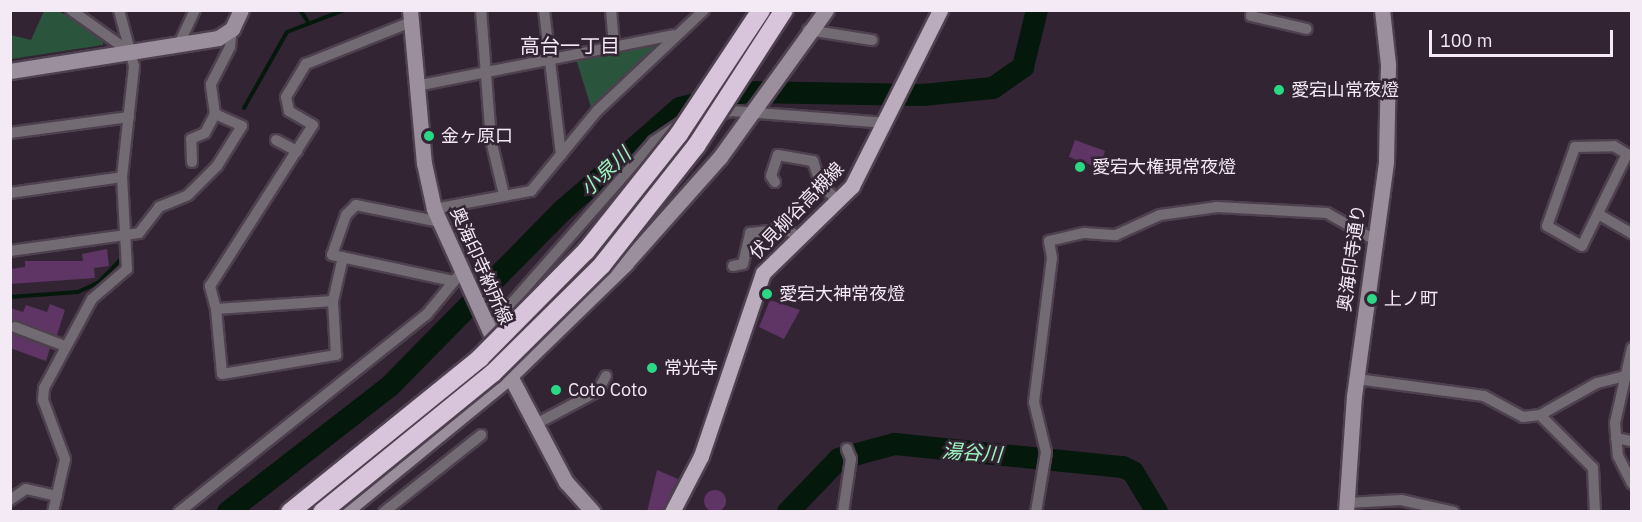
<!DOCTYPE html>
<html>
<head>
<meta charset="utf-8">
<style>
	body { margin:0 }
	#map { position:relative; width:1642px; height:522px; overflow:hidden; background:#332434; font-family:"IBM Plex Sans","Noto Sans JP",sans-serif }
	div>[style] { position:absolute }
	.green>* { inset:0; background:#2a543b }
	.stream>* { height:4px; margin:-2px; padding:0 2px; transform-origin:2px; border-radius:2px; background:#05180c }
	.river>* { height:22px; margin:-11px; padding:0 11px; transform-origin:11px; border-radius:11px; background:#05180c }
	.building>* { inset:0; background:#5e3564; transform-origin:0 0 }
	.round { border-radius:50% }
	.roads { filter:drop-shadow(2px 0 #4e404f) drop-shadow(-2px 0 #4e404f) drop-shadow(0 2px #4e404f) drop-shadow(0 -2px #4e404f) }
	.street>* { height:10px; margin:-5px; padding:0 5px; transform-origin:5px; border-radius:5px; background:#736b73 }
	.secondary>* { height:15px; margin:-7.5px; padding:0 7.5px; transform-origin:7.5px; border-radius:7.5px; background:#9c8f9d }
	.primary>* { height:15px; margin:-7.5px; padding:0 7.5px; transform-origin:7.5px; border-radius:7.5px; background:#bbacbd }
	.bridges { filter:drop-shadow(2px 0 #4e404f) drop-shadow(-2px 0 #4e404f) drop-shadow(0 2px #4e404f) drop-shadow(0 -2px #4e404f) }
	.highway-bridge>* { height:18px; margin:-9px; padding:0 9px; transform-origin:9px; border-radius:9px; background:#d8c5db }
	.dots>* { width:16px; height:16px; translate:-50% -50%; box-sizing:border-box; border:3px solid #332434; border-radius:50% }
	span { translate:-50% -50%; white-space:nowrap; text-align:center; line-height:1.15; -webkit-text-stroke:5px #332434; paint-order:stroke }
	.poi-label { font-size:18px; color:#f4eaf5 }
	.left { translate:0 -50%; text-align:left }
	.street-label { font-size:18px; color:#f4eaf5 }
	.neighbourhood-label { font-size:20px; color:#f4eaf5 }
	.water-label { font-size:20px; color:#9bf7bd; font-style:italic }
	.frame { position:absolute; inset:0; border:12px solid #f4eaf5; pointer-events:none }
	.scale { position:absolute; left:1429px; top:30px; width:184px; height:27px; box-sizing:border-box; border:3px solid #f4eaf5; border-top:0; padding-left:8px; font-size:18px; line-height:21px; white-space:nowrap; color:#f4eaf5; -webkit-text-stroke:4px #332434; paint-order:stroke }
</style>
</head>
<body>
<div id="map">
	<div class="green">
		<i style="clip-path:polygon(44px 11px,58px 11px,103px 34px,103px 45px,11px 59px,11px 35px,31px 40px)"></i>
		<i style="clip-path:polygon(656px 45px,635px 67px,591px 107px,576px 59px)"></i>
	</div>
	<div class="stream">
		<i style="left:300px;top:10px;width:14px;rotate:56deg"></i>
		<i style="left:244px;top:108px;width:87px;rotate:-60.5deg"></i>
		<i style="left:287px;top:32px;width:61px;rotate:-21.1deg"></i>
		<i style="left:10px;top:297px;width:68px;rotate:-4.2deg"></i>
		<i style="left:78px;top:292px;width:23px;rotate:-25deg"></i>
		<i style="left:99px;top:282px;width:32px;rotate:-46deg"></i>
	</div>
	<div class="river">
		<i style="left:228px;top:512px;width:205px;rotate:-37.9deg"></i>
		<i style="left:390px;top:386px;width:247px;rotate:-45.5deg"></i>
		<i style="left:563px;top:210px;width:155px;rotate:-41.1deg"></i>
		<i style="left:680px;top:108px;width:67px;rotate:-13.8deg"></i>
		<i style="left:745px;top:92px;width:178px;rotate:1deg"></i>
		<i style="left:923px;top:95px;width:70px;rotate:-5.7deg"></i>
		<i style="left:993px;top:88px;width:37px;rotate:-35deg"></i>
		<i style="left:1023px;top:67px;width:59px;rotate:-76.2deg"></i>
		<i style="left:788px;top:512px;width:74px;rotate:-46.1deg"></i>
		<i style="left:839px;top:459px;width:58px;rotate:-15deg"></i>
		<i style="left:895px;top:444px;width:229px;rotate:5.8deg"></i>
		<i style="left:1123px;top:467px;width:11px;rotate:27deg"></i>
		<i style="left:1133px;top:472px;width:47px;rotate:59deg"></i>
	</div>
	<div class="building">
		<i style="left:1075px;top:140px;width:32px;height:18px;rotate:20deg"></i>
		<i style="clip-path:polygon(107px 249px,109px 266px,94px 268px,95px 278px,10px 284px,10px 269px,25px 267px,25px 261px,83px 261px,82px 254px)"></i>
		<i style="clip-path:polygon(770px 300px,800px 310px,784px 339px,759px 327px)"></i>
		<i style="clip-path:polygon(50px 304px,65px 310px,57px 335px,10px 321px,10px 308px,23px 312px,26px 305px,47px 312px)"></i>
		<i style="clip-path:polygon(10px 333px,50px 348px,46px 361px,10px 348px)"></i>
		<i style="clip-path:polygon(657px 470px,678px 479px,662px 512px,647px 512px)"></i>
		<i class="round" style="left:704px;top:490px;width:22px;height:22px"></i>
	</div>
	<div class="roads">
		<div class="street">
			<i style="left:71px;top:10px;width:72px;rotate:35.4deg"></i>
			<i style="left:481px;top:10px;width:130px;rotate:85.6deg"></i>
			<i style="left:491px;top:140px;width:57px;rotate:76.7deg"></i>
			<i style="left:544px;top:10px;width:146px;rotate:83.3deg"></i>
			<i style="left:611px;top:10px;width:37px;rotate:85deg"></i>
			<i style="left:1252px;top:10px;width:6px;rotate:99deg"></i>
			<i style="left:1251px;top:16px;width:57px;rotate:13.1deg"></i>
			<i style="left:808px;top:30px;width:65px;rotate:8.9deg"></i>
			<i style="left:179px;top:44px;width:38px;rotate:-65deg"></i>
			<i style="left:416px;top:86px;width:262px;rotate:-11.2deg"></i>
			<i style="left:10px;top:133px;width:120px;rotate:-7.7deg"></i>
			<i style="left:276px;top:140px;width:24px;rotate:28deg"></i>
			<i style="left:1614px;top:146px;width:15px;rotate:32deg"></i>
			<i style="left:1627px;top:154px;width:102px;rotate:116.1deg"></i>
			<i style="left:1582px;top:246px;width:40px;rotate:-150.3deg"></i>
			<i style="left:1547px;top:226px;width:84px;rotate:-70.5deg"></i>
			<i style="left:1575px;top:147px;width:39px;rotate:-1deg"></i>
			<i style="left:192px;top:162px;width:23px;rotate:-92deg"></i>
			<i style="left:191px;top:139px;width:15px;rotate:-23deg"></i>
			<i style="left:205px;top:133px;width:21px;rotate:-62deg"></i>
			<i style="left:215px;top:114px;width:30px;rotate:-98deg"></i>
			<i style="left:211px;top:84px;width:42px;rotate:-62.8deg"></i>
			<i style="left:230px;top:47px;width:18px;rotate:-84deg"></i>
			<i style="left:775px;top:182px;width:7px;rotate:-124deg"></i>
			<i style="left:771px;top:176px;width:22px;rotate:-72deg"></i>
			<i style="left:778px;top:155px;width:36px;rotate:10deg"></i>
			<i style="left:813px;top:161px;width:26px;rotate:72deg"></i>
			<i style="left:821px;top:186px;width:22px;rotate:39deg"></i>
			<i style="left:10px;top:193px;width:113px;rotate:-8.1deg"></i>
			<i style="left:434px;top:209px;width:99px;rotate:-10.5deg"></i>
			<i style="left:531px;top:191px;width:104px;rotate:-50.5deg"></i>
			<i style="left:597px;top:111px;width:147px;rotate:-43.3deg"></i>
			<i style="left:1598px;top:214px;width:39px;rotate:30deg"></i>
			<i style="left:440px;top:222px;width:86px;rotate:-168.6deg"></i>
			<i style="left:356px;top:205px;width:14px;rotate:135deg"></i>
			<i style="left:346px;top:215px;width:42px;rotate:109.3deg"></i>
			<i style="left:332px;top:255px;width:124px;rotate:12.1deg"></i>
			<i style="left:10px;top:251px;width:130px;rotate:-7.9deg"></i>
			<i style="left:139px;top:233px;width:33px;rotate:-52deg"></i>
			<i style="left:159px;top:207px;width:31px;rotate:-22deg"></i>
			<i style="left:188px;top:195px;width:41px;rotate:-45deg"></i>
			<i style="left:217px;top:166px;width:47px;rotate:-58deg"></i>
			<i style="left:242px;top:126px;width:30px;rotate:-156deg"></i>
			<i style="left:733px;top:266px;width:10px;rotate:-11deg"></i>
			<i style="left:743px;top:264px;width:32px;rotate:-77deg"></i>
			<i style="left:750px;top:233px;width:36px;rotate:-6deg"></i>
			<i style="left:786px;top:229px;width:15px;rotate:32deg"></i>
			<i style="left:333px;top:301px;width:117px;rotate:176.1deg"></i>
			<i style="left:216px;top:309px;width:24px;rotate:-105deg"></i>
			<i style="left:210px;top:286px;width:191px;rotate:-57.4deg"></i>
			<i style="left:313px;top:125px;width:28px;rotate:-150deg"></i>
			<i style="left:289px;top:111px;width:14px;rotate:-102deg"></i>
			<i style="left:286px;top:97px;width:39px;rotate:-59deg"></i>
			<i style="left:306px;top:64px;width:113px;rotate:-21.8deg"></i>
			<i style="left:216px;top:309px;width:65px;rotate:84.7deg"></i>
			<i style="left:222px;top:374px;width:116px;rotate:-9.5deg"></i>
			<i style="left:336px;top:355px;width:54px;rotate:-93.2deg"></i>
			<i style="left:333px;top:301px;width:45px;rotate:-77.2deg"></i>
			<i style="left:15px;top:327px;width:53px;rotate:20.8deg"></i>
			<i style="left:489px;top:329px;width:249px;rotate:-48.7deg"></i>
			<i style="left:653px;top:142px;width:34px;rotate:-34deg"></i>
			<i style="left:681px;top:123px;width:52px;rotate:-13.2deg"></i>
			<i style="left:732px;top:111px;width:155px;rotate:4.4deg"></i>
			<i style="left:1632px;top:348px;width:77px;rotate:102.8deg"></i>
			<i style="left:1615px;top:423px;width:33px;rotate:85deg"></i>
			<i style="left:1618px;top:456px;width:31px;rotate:63deg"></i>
			<i style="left:1357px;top:379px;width:128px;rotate:7.6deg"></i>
			<i style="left:1484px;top:396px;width:44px;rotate:28.3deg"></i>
			<i style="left:1523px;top:417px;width:17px;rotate:-7deg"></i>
			<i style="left:1540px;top:415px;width:65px;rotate:-29.3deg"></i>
			<i style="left:1597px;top:383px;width:36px;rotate:-14deg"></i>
			<i style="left:1540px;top:415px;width:75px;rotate:45deg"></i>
			<i style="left:1593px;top:468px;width:44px;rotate:87.4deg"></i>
			<i style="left:536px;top:424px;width:70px;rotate:-28deg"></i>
			<i style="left:598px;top:391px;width:17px;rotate:-62deg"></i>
			<i style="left:1616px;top:438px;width:16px;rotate:11deg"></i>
			<i style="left:10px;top:500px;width:19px;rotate:-35deg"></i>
			<i style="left:26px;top:489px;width:32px;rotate:13deg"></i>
			<i style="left:1347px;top:503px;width:54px;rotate:-3.2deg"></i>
			<i style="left:1401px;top:500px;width:54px;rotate:12.8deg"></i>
			<i style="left:53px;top:512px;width:54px;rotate:-77.2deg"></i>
			<i style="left:65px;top:459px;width:63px;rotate:-110.4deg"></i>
			<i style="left:43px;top:400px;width:12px;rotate:-85deg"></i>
			<i style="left:44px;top:388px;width:101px;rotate:-61.7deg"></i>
			<i style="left:92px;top:299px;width:46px;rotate:-40.6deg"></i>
			<i style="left:127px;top:269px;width:92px;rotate:-93.1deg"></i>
			<i style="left:122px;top:177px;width:112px;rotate:-83.8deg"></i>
			<i style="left:134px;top:66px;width:58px;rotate:-105deg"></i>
			<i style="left:179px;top:512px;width:317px;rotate:-38.6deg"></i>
			<i style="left:427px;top:314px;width:52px;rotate:-50.5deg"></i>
			<i style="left:384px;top:512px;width:124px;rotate:-38.4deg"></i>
			<i style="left:843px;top:512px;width:54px;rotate:-81.4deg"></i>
			<i style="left:851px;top:459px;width:11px;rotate:-112deg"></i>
			<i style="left:1036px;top:512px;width:61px;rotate:-80.5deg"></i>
			<i style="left:1046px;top:452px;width:51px;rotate:-103.5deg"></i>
			<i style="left:1034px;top:402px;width:145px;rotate:-82.9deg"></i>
			<i style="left:1052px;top:258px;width:17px;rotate:-100deg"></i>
			<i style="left:1049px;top:241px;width:37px;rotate:-13deg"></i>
			<i style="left:1085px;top:233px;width:31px;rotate:4deg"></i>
			<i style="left:1116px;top:235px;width:48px;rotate:-24.4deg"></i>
			<i style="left:1160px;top:215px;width:58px;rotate:-8deg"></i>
			<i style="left:1217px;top:207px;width:110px;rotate:3.1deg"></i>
			<i style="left:1327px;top:213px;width:53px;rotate:29.5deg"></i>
		</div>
		<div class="secondary">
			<i style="left:410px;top:10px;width:154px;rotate:84.8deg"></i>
			<i style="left:424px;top:163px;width:47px;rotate:77.7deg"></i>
			<i style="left:434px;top:209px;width:183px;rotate:65.5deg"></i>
			<i style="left:510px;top:376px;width:120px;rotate:62.2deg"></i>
			<i style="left:566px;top:482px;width:40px;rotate:48deg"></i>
			<i style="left:10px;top:71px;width:211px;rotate:-9deg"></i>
			<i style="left:218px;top:38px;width:17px;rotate:-33deg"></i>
			<i style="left:232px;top:29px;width:21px;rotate:-65deg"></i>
			<i style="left:344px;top:512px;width:215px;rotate:-39.3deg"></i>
			<i style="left:510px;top:376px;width:161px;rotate:-44.2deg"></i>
			<i style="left:625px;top:264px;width:143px;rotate:-48.4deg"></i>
			<i style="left:720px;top:157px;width:181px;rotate:-54.2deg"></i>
			<i style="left:1346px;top:512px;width:116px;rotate:-86.1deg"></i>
			<i style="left:1354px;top:396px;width:237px;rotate:-82.2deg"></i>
			<i style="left:1386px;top:161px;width:97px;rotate:-88.8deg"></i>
			<i style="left:1388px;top:64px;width:54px;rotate:-96.3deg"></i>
		</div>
		<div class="primary">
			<i style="left:672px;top:512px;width:63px;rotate:-62.6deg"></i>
			<i style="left:701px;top:456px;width:193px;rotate:-71.3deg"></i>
			<i style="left:763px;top:273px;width:124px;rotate:-44.3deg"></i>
			<i style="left:852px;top:186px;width:197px;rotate:-63.4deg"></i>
		</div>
	</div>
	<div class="bridges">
		<div class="highway-bridge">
			<i style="left:290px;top:512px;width:245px;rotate:-39deg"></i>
			<i style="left:480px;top:358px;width:151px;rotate:-45.3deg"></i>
			<i style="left:586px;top:251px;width:149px;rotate:-51.5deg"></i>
			<i style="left:679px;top:134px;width:149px;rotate:-56.5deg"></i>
			<i style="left:322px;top:512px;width:220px;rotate:-39.1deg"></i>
			<i style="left:493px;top:373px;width:153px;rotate:-44.7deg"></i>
			<i style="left:602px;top:265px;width:152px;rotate:-51.7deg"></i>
			<i style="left:696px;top:146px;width:162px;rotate:-57.1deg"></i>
		</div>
	</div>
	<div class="dots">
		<i style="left:1279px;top:90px;background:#2bd884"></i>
		<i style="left:429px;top:136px;background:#2bd884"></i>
		<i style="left:1080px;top:167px;background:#2bd884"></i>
		<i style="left:767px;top:294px;background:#2bd884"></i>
		<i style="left:1372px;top:299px;background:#2bd884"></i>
		<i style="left:652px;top:368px;background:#2bd884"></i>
		<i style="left:556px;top:390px;background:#2bd884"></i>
	</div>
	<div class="poi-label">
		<span class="left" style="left:1291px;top:90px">愛宕山常夜燈</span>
		<span class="left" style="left:441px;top:136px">金ヶ原口</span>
		<span class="left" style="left:1092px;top:167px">愛宕大権現常夜燈</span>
		<span class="left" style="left:779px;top:294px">愛宕大神常夜燈</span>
		<span class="left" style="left:1384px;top:299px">上ノ町</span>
		<span class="left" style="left:664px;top:368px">常光寺</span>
		<span class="left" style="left:568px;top:390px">Coto Coto</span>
	</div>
	<div class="street-label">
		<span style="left:797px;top:211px;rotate:-46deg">伏見柳谷高槻線</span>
		<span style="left:1352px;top:258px;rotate:-82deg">奥海印寺通り</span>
		<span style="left:481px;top:266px;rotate:66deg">奥海印寺納所線</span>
	</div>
	<div class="neighbourhood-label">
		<span style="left:570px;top:45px">高台一丁目</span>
	</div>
	<div class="water-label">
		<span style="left:605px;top:171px;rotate:-43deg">小泉川</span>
		<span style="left:972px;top:452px;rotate:4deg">湯谷川</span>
	</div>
	<div class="frame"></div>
	<div class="scale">100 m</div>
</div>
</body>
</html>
